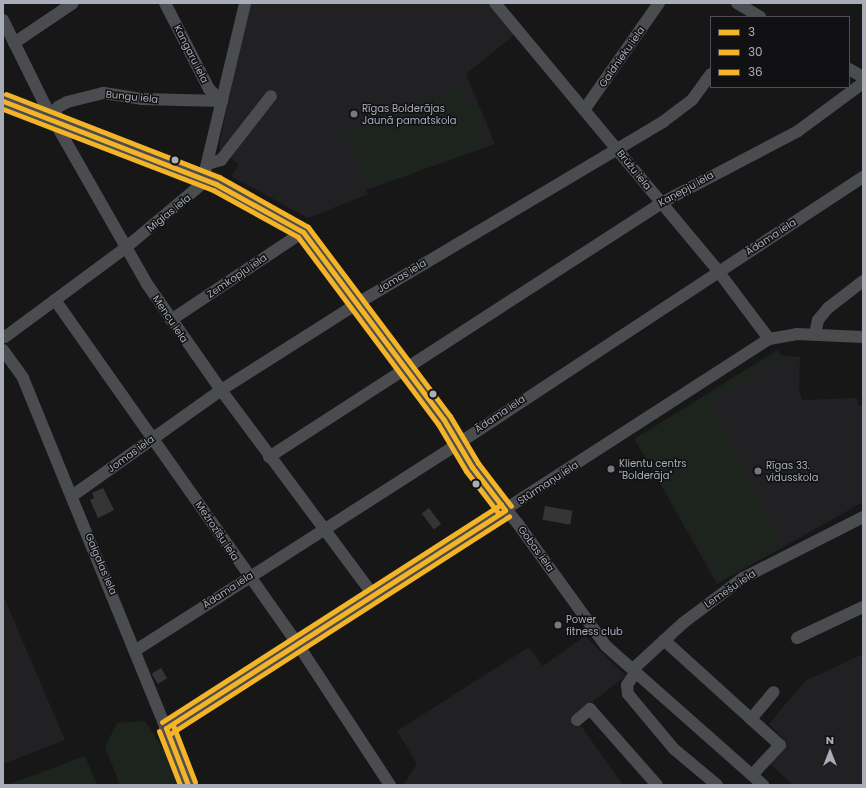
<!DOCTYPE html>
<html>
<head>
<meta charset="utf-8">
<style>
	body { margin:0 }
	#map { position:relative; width:866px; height:788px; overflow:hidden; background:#171717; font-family:Poppins,sans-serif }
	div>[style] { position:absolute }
	.built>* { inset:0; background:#212123 }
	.green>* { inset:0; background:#1d241e }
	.building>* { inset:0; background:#353536; transform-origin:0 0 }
	.minor>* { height:12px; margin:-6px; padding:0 6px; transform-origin:6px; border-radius:6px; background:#4b4c50 }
	.major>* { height:15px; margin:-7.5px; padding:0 7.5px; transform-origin:7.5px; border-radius:7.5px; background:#4d4f52 }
	.bus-1>* { height:5px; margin:-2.5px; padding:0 2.5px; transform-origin:2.5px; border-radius:2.5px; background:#f4b427 }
	.bus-2>* { height:5px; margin:-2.5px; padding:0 2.5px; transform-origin:2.5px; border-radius:2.5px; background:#f4b427 }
	.bus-3>* { height:5px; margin:-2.5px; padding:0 2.5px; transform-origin:2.5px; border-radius:2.5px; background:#f4b427 }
	.dots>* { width:11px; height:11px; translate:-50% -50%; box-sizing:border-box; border:2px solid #111113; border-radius:50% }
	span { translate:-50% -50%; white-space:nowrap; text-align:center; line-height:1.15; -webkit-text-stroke:3px #111113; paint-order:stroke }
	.street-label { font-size:10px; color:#a8adb8 }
	.poi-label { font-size:10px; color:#a8adb8 }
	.left { translate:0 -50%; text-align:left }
	.frame { position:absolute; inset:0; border:4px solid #a8adb8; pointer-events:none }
	.legend { position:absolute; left:710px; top:16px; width:140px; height:72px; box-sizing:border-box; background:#111113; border:1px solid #4d4f55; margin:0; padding:5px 7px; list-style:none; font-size:12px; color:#a8adb8 }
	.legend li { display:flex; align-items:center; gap:8px; height:20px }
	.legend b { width:20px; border:1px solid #4d4f55 }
	.north { position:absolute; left:810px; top:732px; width:40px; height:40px; -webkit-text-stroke:3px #111113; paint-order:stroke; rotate:0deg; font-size:11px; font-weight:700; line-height:16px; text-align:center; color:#a8adb8 }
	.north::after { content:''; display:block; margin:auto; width:14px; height:18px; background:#a8adb8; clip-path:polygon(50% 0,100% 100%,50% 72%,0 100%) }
</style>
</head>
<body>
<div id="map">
	<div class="built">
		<i style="clip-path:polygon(250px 3px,487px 3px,514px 35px,466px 74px,495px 144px,366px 190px,368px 194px,308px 218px,231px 176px,239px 165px,219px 148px,245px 11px)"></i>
		<i style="clip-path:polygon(777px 350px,783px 356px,800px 357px,799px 389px,802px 400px,857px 398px,858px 405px,863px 405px,863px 502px,717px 584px,635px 439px)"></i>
		<i style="clip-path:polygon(3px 595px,65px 740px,3px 764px)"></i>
		<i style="clip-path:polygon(585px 636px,626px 676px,574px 716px,623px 785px,403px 785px,417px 764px,397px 731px,529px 647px,543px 666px)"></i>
		<i style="clip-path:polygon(863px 654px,863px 785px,793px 785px,770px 764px,787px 743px,769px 724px,805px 681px)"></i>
	</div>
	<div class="green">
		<i style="clip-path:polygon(466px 86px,468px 93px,457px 97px,474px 105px,483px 123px,482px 137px,470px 152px,382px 184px,373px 184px,365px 180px,361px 172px,353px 146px,355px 136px,340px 141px,337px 135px)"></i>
		<i style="clip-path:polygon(777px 352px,780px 360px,765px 369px,762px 364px,754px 368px,756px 374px,711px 401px,782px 542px,720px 581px,634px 439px)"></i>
		<i style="clip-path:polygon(145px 721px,164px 750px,178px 785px,120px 785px,105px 747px,117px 723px)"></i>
		<i style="clip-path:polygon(85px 756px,97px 785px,7px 785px)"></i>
	</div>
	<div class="building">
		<i style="clip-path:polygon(103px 488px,114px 510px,98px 518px,90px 500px,94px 498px,92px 493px)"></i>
		<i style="left:545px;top:506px;width:28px;height:14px;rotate:10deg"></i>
		<i style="left:429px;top:508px;width:20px;height:9px;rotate:53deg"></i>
		<i style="left:161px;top:668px;width:12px;height:11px;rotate:59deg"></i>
	</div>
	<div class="minor">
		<i style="left:165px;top:3px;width:97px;rotate:62.9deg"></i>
		<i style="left:209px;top:89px;width:18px;rotate:43deg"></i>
		<i style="left:495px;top:3px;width:349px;rotate:50.2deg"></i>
		<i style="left:718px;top:271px;width:85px;rotate:53.1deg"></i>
		<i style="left:737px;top:3px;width:27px;rotate:31deg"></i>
		<i style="left:3px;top:20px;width:95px;rotate:63.7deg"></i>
		<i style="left:45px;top:105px;width:206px;rotate:60.3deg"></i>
		<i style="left:147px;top:284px;width:129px;rotate:55.1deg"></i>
		<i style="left:221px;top:390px;width:255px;rotate:53.4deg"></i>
		<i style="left:14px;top:43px;width:71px;rotate:-34.1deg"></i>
		<i style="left:849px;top:69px;width:16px;rotate:30deg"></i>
		<i style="left:3px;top:101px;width:229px;rotate:21.3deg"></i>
		<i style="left:216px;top:184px;width:99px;rotate:28.9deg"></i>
		<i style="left:303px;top:232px;width:235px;rotate:53.1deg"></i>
		<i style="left:444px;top:420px;width:55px;rotate:59.2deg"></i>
		<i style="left:472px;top:467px;width:73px;rotate:51.1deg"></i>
		<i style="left:518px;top:524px;width:150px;rotate:54.2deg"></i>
		<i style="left:606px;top:646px;width:210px;rotate:41.5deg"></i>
		<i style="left:584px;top:110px;width:131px;rotate:-55deg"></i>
		<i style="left:53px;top:118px;width:12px;rotate:-66deg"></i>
		<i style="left:58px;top:107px;width:10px;rotate:-29deg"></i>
		<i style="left:67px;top:102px;width:38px;rotate:-14deg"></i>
		<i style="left:104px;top:93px;width:38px;rotate:9deg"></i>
		<i style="left:142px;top:99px;width:80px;rotate:1.4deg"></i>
		<i style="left:207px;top:164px;width:15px;rotate:-16deg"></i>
		<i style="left:221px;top:160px;width:81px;rotate:-52deg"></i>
		<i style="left:55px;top:300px;width:420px;rotate:54.8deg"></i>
		<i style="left:297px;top:643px;width:170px;rotate:56.8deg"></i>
		<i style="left:171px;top:320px;width:159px;rotate:-33.7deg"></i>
		<i style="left:815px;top:334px;width:14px;rotate:-78deg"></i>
		<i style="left:818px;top:320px;width:16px;rotate:-50deg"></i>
		<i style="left:828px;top:308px;width:44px;rotate:-37.6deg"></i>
		<i style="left:5px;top:337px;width:148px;rotate:-36.5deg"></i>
		<i style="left:124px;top:249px;width:102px;rotate:-39.8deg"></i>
		<i style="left:202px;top:184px;width:186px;rotate:-76.6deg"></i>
		<i style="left:3px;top:350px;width:34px;rotate:54deg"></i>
		<i style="left:23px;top:378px;width:378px;rotate:67.8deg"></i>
		<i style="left:166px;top:728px;width:718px;rotate:-32.83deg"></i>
		<i style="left:769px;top:339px;width:27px;rotate:-10deg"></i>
		<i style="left:796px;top:334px;width:67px;rotate:2.6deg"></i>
		<i style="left:269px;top:457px;width:467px;rotate:-32.9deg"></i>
		<i style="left:661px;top:203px;width:155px;rotate:-27.7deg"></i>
		<i style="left:798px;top:131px;width:81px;rotate:-36.4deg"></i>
		<i style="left:72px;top:496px;width:183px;rotate:-35.4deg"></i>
		<i style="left:221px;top:390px;width:162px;rotate:-32.4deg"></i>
		<i style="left:358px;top:303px;width:356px;rotate:-30.7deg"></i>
		<i style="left:664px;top:121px;width:35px;rotate:-37deg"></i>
		<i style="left:692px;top:100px;width:32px;rotate:-54deg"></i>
		<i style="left:797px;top:638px;width:73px;rotate:-25.2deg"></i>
		<i style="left:664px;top:640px;width:118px;rotate:42.2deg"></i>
		<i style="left:751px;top:719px;width:35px;rotate:-50deg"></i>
		<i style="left:136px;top:650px;width:366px;rotate:-32.6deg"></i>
		<i style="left:444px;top:453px;width:502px;rotate:-33.37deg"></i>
		<i style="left:633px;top:669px;width:68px;rotate:-42.6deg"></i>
		<i style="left:683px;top:623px;width:75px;rotate:-36.9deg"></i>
		<i style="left:743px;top:578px;width:135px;rotate:-26.9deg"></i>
		<i style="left:636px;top:672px;width:16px;rotate:125deg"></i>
		<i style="left:627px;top:685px;width:9px;rotate:84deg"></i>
		<i style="left:628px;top:694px;width:72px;rotate:50.1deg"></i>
		<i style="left:674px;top:749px;width:56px;rotate:39.9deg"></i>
		<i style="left:751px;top:719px;width:39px;rotate:42deg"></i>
		<i style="left:780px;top:745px;width:41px;rotate:133deg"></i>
		<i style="left:577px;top:720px;width:17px;rotate:-40deg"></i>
		<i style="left:590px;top:709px;width:101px;rotate:48.6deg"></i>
	</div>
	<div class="major">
		<i style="left:166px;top:728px;width:61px;rotate:68.9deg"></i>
	</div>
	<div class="bus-1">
		<i style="left:3px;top:101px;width:229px;rotate:21.3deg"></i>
		<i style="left:216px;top:184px;width:99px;rotate:28.9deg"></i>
		<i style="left:303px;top:232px;width:235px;rotate:53.1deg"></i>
		<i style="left:444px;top:420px;width:55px;rotate:59.2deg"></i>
		<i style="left:472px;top:467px;width:54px;rotate:52.5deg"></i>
		<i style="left:166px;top:728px;width:403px;rotate:-32.7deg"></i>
		<i style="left:166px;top:728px;width:61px;rotate:68.9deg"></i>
	</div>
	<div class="bus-2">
		<i style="left:3px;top:109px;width:225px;rotate:21.1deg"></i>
		<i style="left:213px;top:190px;width:97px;rotate:28.9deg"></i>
		<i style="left:298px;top:237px;width:234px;rotate:53.2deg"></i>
		<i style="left:438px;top:424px;width:55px;rotate:59.2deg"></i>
		<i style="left:466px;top:471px;width:54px;rotate:52.5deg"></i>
		<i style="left:159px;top:731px;width:58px;rotate:68.7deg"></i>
		<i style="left:170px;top:734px;width:403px;rotate:-32.7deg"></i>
	</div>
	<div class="bus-3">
		<i style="left:6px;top:94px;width:229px;rotate:21.3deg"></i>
		<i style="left:219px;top:177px;width:102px;rotate:29.3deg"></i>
		<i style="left:308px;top:227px;width:236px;rotate:53.1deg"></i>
		<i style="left:450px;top:416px;width:55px;rotate:59.2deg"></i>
		<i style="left:478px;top:463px;width:54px;rotate:52.5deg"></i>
		<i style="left:162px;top:722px;width:403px;rotate:-32.7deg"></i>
		<i style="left:173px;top:725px;width:61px;rotate:68.9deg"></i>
	</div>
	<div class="dots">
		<i style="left:354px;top:114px;background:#757880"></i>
		<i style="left:175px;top:160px;background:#a8adb8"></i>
		<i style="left:433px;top:394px;background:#a8adb8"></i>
		<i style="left:611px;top:469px;background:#757880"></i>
		<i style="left:758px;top:471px;background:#757880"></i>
		<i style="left:476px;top:484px;background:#a8adb8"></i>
		<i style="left:558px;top:625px;background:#757880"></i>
	</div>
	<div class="street-label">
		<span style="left:191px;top:54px;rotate:63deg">Kangaru iela</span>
		<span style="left:622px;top:57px;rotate:-55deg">Galdnieku iela</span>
		<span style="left:132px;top:97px;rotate:6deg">Bungu iela</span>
		<span style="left:634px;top:170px;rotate:51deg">Brūžu iela</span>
		<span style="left:686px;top:189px;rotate:-29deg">Kaņepju iela</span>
		<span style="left:169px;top:213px;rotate:-39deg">Miglas iela</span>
		<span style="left:771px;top:237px;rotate:-33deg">Ādama iela</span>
		<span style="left:237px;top:276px;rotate:-34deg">Zemkopju iela</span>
		<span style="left:402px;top:276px;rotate:-31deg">Jomas iela</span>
		<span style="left:170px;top:319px;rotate:56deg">Mencu iela</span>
		<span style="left:500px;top:414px;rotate:-34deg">Ādama iela</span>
		<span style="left:131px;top:454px;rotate:-36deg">Jomas iela</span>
		<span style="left:548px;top:483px;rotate:-33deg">Stūrmaņu iela</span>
		<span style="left:217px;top:531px;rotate:56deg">Mežrozīšu iela</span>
		<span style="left:536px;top:549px;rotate:54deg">Gobas iela</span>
		<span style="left:101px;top:564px;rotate:67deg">Gaigalas iela</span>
		<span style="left:730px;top:589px;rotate:-34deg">Lemešu iela</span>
		<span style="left:228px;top:590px;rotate:-33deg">Ādama iela</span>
	</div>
	<div class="poi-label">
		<span class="left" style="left:362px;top:114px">Rīgas Bolderājas<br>Jaunā pamatskola</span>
		<span class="left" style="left:619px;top:469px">Klientu centrs<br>"Bolderāja"</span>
		<span class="left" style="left:766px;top:471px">Rīgas 33.<br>vidusskola</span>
		<span class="left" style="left:566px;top:625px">Power<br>fitness club</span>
	</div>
	<div class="frame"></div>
	<ul class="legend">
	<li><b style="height:5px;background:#f4b427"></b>3</li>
	<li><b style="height:5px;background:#f4b427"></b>30</li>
	<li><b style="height:5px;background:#f4b427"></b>36</li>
	</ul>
	<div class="north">N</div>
</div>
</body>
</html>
